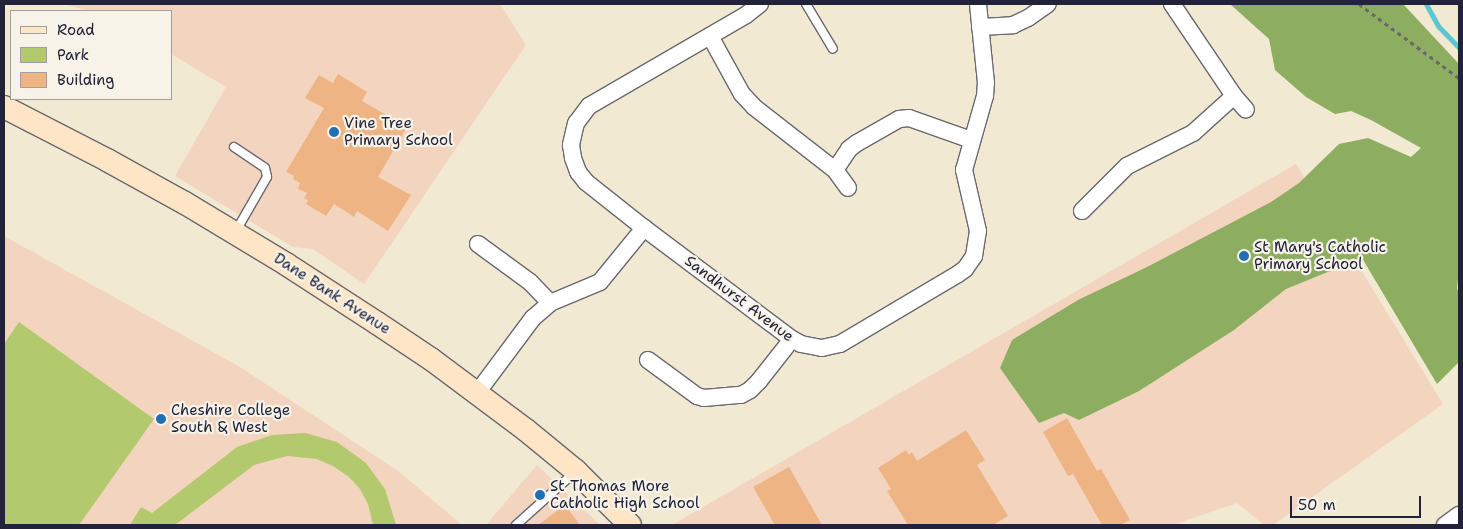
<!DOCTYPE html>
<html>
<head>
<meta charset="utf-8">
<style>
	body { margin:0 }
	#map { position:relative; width:1463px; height:529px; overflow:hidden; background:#f1e9d1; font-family:"Shantell Sans",sans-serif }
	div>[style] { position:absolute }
	.built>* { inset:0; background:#f3d4bf }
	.green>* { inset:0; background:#b2c96d }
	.forest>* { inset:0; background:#8dad60 }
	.stream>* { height:5px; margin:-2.5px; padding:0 2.5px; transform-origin:2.5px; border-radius:2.5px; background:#5ac7d1 }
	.building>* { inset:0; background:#efb484 }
	.path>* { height:3px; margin-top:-1.5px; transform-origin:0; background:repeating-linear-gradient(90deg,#6a6870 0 4px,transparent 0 8px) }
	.roads { filter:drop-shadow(1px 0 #6a6870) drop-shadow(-1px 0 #6a6870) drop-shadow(0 1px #6a6870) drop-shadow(0 -1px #6a6870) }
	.lane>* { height:8px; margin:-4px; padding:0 4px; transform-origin:4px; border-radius:4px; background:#fff }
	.street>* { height:16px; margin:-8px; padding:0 8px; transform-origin:8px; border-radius:8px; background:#fff }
	.secondary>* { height:22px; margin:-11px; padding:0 11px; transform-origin:11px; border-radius:11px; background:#fde5c5 }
	.dots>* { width:14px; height:14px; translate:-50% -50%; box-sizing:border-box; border:2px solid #f7f3e8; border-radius:50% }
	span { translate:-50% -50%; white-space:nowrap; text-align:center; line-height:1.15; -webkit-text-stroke:4.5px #f7f3e8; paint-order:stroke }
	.poi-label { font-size:15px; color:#22223b }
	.left { translate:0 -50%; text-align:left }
	.street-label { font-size:15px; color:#22223b }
	.frame { position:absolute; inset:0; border:5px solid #22223b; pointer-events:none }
	.legend { position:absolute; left:10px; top:10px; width:162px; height:90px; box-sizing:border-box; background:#f7f3e8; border:1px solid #a29fa3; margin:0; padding:6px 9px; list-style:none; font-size:15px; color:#22223b }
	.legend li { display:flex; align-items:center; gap:10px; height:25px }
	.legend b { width:25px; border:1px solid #a29fa3 }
	.scale { position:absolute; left:1290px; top:496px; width:131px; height:22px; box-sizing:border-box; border:2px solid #22223b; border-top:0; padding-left:6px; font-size:15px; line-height:18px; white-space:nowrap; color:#22223b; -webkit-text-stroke:4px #f7f3e8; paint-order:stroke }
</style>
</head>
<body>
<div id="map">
	<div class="built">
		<i style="clip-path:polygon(64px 4px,500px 4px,526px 45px,364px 284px,313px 249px,293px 247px,175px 176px,226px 87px,171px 54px,171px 11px,89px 11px)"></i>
		<i style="clip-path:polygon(1296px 164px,1443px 404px,1273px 525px,1264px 525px,1237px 503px,1173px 525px,672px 525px)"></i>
		<i style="clip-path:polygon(4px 236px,240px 367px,398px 471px,462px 525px,4px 525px)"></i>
		<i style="clip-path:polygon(537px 465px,600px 525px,486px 525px)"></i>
	</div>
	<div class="green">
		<i style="clip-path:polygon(19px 322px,154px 419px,79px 525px,4px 525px,4px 344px)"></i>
		<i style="clip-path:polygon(305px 433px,337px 442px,366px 463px,385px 489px,396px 525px,373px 525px,368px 504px,360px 489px,349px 477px,333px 466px,317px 459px,287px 456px,254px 465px,175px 525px,130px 525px,141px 507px,152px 513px,237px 447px,272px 435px)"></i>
	</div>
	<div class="forest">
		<i style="clip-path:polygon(1230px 4px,1403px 4px,1459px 64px,1459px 269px,1457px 288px,1459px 295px,1459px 362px,1437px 384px,1362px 258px,1286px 289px,1234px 330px,1139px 391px,1079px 420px,1064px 413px,1039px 423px,1000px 368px,1012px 340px,1078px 300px,1147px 267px,1271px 202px,1299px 183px,1339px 144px,1368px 138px,1411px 157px,1421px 148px,1371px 120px,1351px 111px,1335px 114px,1306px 97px,1275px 70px,1269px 39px)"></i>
	</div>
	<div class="stream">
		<i style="left:1426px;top:4px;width:26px;rotate:61deg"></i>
		<i style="left:1439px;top:27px;width:29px;rotate:46deg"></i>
	</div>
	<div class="building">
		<i style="clip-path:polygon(338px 74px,367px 92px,362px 101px,407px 127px,378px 177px,411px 195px,388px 231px,357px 211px,354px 217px,334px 204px,326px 216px,306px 204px,308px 200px,304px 198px,307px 193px,298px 189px,300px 183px,293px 179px,294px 176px,286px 172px,324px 108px,305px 98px,319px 75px,333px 83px)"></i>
		<i style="clip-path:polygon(1067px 418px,1097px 471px,1101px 469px,1130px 520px,1120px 525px,1102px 525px,1073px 474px,1068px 476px,1043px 432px)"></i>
		<i style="clip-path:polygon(966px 430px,985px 460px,977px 465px,1008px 516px,993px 525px,908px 525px,887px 491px,891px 489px,878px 468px,906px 450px,909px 455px,912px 452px,917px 461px)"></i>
		<i style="clip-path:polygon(789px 467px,822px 525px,775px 525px,753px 487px)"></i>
		<i style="clip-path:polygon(565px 505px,580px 525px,538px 525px)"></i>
	</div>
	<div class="path">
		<i style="left:1359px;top:4px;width:124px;rotate:36.5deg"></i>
	</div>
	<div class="roads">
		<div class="lane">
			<i style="left:806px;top:4px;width:52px;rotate:59deg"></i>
			<i style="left:234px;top:147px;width:37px;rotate:34deg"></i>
			<i style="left:265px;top:168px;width:9px;rotate:77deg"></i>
			<i style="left:267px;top:177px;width:62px;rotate:119.9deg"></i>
			<i style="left:516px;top:525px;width:79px;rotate:-41.9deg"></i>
		</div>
		<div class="street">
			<i style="left:760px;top:4px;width:18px;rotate:142deg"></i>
			<i style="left:746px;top:15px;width:181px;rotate:149.9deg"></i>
			<i style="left:589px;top:106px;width:21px;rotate:127deg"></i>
			<i style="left:576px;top:123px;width:23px;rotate:103deg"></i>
			<i style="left:571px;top:145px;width:13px;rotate:81deg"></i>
			<i style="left:573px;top:158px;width:15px;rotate:70deg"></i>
			<i style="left:578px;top:172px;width:13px;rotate:51deg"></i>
			<i style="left:586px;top:182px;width:74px;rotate:38.4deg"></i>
			<i style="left:644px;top:228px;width:185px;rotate:36.9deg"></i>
			<i style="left:792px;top:339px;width:10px;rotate:29deg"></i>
			<i style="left:801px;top:344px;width:21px;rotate:11deg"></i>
			<i style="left:822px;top:348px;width:18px;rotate:-13deg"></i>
			<i style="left:840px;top:344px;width:137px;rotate:-30.7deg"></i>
			<i style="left:958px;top:274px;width:9px;rotate:-36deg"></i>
			<i style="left:965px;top:269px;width:16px;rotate:-55deg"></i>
			<i style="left:974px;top:256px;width:25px;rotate:-81deg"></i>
			<i style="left:978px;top:231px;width:63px;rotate:-102.9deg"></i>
			<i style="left:964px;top:170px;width:77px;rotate:-74.2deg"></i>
			<i style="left:985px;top:96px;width:13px;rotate:-86deg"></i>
			<i style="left:986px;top:83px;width:79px;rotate:-95.8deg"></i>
			<i style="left:1172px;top:4px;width:111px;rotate:56deg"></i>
			<i style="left:1234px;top:96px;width:18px;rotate:49deg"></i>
			<i style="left:980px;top:27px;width:33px;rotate:-3deg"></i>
			<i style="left:1013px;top:25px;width:17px;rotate:-25deg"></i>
			<i style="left:1028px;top:18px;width:24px;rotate:-35deg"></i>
			<i style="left:710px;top:36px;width:66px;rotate:61.1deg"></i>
			<i style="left:742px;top:94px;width:18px;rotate:47deg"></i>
			<i style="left:754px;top:107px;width:103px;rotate:37.9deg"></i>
			<i style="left:835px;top:170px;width:25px;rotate:-56deg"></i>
			<i style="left:849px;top:149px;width:10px;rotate:-37deg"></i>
			<i style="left:857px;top:143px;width:48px;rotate:-29.7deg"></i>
			<i style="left:899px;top:119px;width:10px;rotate:-6deg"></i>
			<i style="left:909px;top:118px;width:66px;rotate:19.5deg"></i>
			<i style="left:835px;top:170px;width:22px;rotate:54deg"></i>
			<i style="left:1082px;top:211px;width:64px;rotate:-45deg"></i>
			<i style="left:1127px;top:166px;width:74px;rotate:-26.6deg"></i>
			<i style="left:1193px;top:133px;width:55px;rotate:-42.1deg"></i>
			<i style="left:478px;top:244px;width:64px;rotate:36.2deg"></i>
			<i style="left:530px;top:282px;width:29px;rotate:46deg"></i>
			<i style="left:648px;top:360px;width:61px;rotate:36.3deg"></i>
			<i style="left:697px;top:396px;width:7px;rotate:16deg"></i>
			<i style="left:704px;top:398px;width:37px;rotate:-5deg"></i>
			<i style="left:741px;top:395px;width:10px;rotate:-29deg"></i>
			<i style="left:750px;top:390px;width:13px;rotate:-45deg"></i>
			<i style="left:759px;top:381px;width:53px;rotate:-51.8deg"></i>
			<i style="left:477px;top:393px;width:94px;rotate:-53.3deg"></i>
			<i style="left:533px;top:318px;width:23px;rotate:-41deg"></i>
			<i style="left:550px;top:303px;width:54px;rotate:-22.8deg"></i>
			<i style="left:600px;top:282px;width:70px;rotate:-50.8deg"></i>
			<i style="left:1445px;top:525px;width:17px;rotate:-36deg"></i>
		</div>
		<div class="secondary">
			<i style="left:4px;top:107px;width:116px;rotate:27.2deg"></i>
			<i style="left:107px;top:160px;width:89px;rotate:28.9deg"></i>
			<i style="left:185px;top:203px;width:118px;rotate:31.1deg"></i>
			<i style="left:286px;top:264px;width:108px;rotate:33deg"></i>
			<i style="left:377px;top:323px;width:65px;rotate:33.7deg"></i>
			<i style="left:431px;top:359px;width:119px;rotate:36.8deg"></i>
			<i style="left:526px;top:430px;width:65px;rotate:39.4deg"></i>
			<i style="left:576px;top:471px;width:76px;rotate:45deg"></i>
		</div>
	</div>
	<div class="dots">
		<i style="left:334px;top:132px;background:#1f6fb2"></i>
		<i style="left:1244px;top:256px;background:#1f6fb2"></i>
		<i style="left:161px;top:419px;background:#1f6fb2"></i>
		<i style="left:540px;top:495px;background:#1f6fb2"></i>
	</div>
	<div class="poi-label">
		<span class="left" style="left:344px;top:132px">Vine Tree<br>Primary School</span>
		<span class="left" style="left:1254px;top:256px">St Mary's Catholic<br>Primary School</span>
		<span class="left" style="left:171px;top:419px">Cheshire College<br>South &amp; West</span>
		<span class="left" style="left:550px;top:495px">St Thomas More<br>Catholic High School</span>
	</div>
	<div class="street-label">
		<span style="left:332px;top:294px;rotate:33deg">Dane Bank Avenue</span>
		<span style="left:739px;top:299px;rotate:37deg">Sandhurst Avenue</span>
	</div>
	<div class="frame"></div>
	<ul class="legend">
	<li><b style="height:6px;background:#fde5c5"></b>Road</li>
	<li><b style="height:14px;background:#b2c96d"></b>Park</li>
	<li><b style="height:14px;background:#efb484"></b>Building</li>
	</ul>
	<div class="scale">50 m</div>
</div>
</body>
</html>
